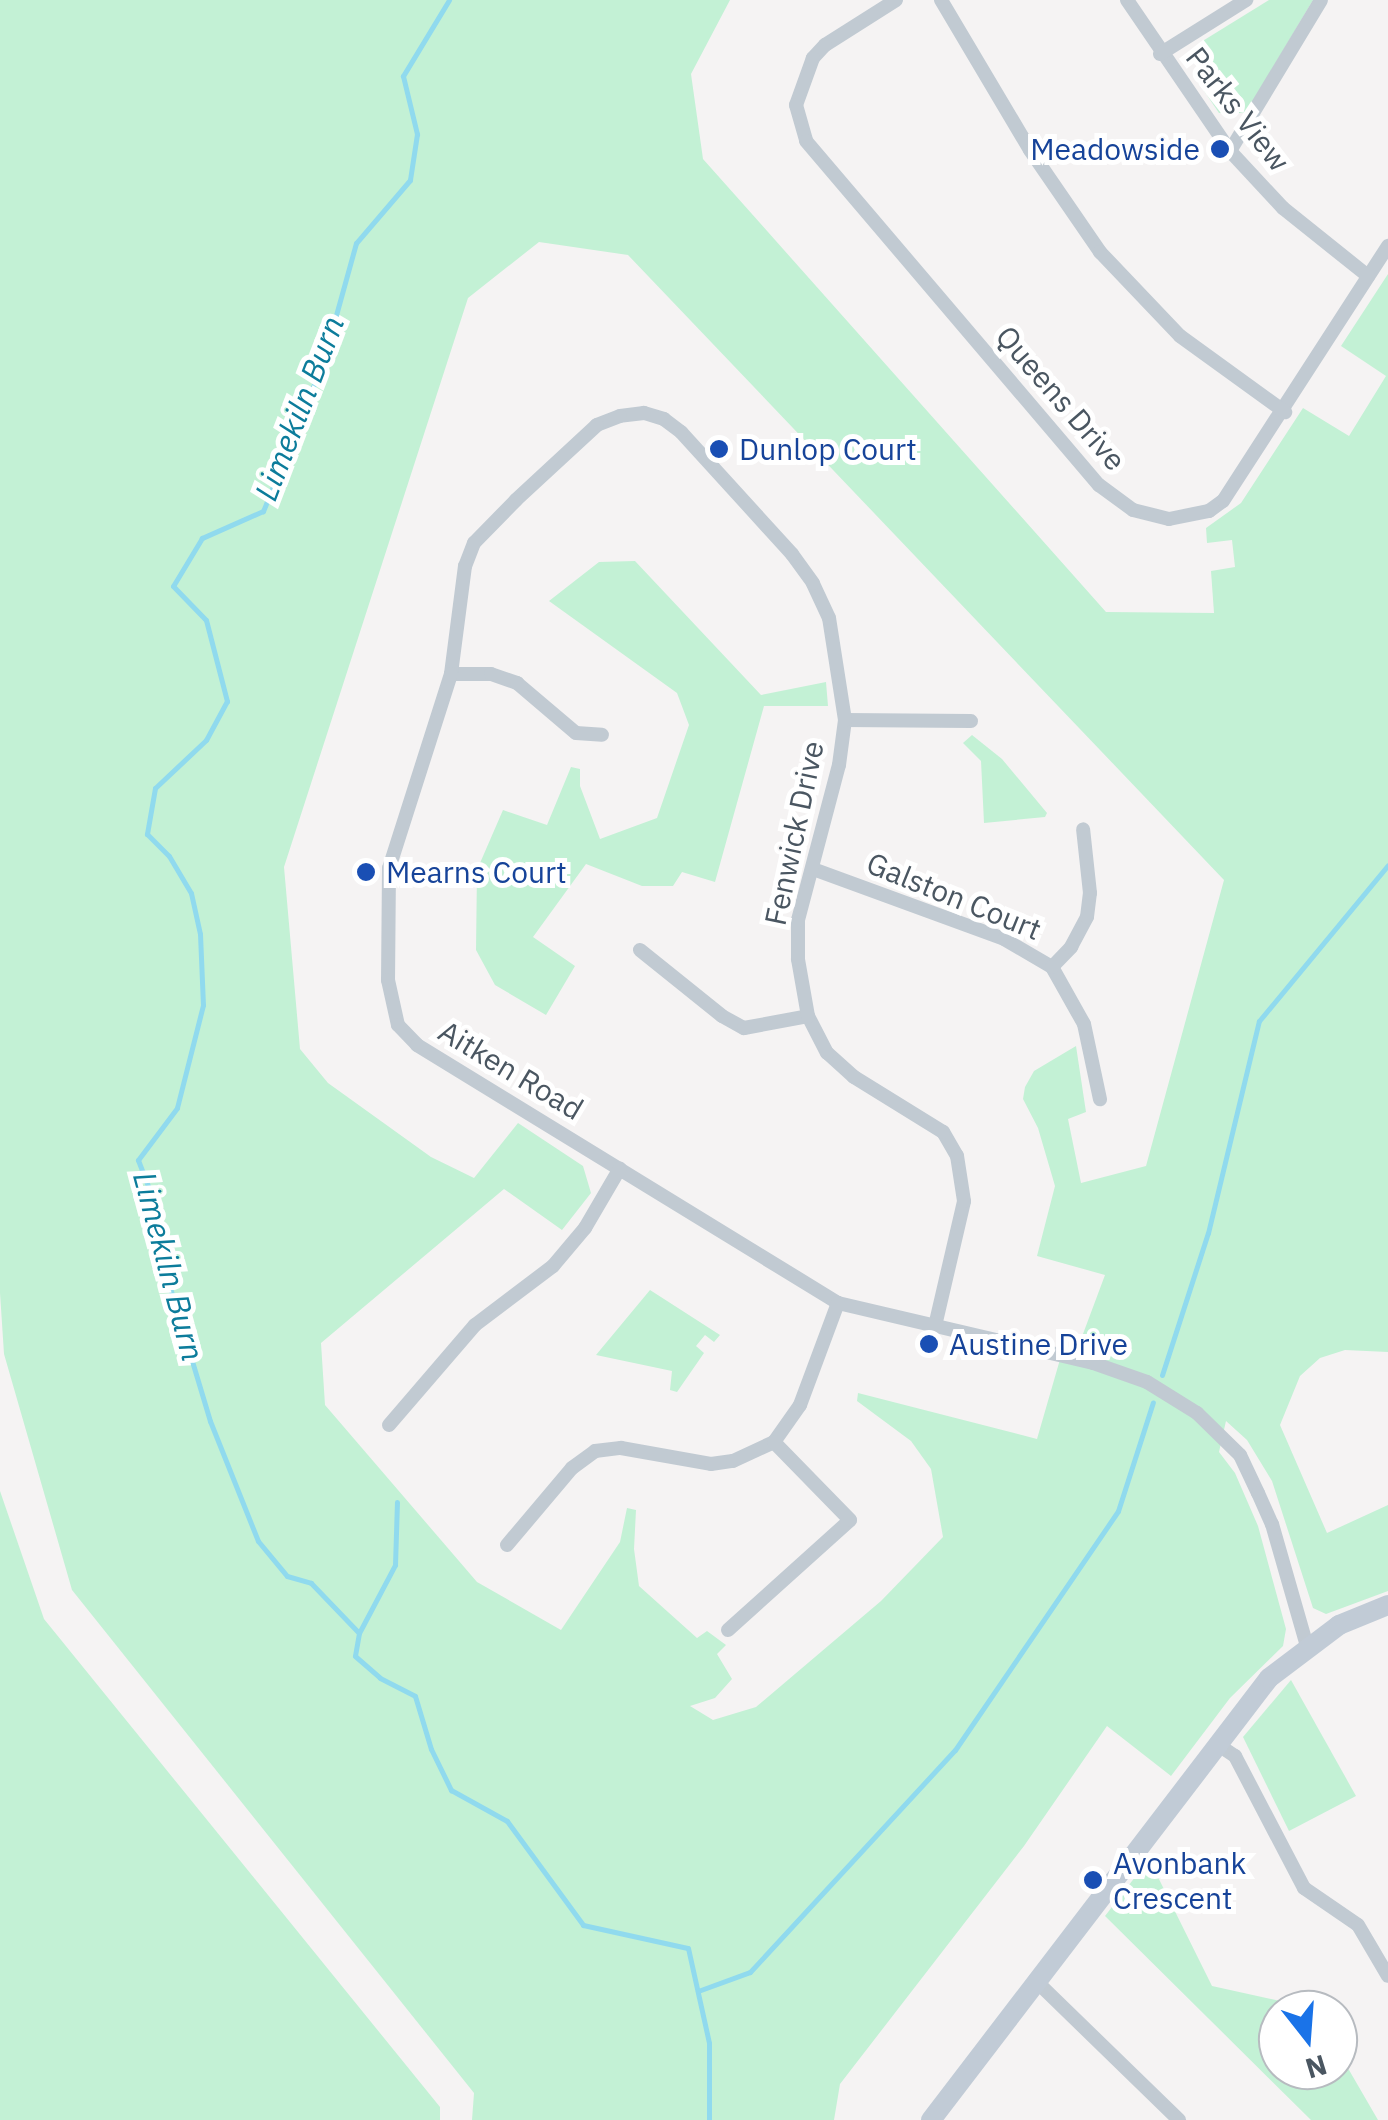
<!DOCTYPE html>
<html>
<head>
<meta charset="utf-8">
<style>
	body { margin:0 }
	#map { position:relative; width:1388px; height:2120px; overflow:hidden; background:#f5f3f3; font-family:"IBM Plex Sans",sans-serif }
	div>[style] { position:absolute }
	.green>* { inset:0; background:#c3f1d5 }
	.stream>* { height:5px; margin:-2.5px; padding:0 2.5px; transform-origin:2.5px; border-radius:2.5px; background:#90daee }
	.street>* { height:14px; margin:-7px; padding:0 7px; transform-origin:7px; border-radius:7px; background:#c1cad2 }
	.secondary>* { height:20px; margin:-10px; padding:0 10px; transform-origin:10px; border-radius:10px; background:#c1cbd6 }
	.dots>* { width:28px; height:28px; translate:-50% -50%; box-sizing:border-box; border:5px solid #fff; border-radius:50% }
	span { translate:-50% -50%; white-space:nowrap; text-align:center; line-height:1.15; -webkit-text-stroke:10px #fff; paint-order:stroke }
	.street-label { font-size:30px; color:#4a5661 }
	.transit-label { font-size:30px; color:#164399 }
	.right { translate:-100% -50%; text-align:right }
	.left { translate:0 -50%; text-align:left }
	.water-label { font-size:32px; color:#0c7c9b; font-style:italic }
	.north { position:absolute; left:1258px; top:1990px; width:100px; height:100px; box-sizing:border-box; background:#fff; border:2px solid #b7bbc0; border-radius:50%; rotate:163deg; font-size:28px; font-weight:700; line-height:40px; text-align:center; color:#4a5661 }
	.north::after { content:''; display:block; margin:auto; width:35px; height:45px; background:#1a73e8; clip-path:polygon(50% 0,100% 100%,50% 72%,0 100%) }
</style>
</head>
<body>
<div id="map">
	<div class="green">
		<i style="clip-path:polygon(evenodd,0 0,730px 0,691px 74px,703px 159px,1106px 612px,1214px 613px,1211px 571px,1235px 567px,1232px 540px,1207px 543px,1206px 528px,1241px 503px,1303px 408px,1349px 436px,1386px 376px,1341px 346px,1388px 274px,1388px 1352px,1345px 1350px,1320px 1358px,1300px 1376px,1280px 1425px,1327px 1533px,1388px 1505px,1388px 1591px,1326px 1614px,1313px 1608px,1272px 1481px,1247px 1440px,1226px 1421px,1219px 1452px,1235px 1473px,1258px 1526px,1286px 1629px,1283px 1646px,1230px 1698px,1171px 1776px,1107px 1726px,1024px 1846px,840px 2084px,834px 2120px,472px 2120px,474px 2093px,72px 1590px,4px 1354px,0 1293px,0 0,539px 242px,628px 255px,1224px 880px,1146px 1166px,1081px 1183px,1068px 1119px,1086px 1112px,1076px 1046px,1034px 1071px,1025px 1087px,1023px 1099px,1038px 1128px,1055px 1186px,1037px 1256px,1105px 1275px,1074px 1358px,1061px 1356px,1037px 1439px,858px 1393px,857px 1401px,911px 1441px,931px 1469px,943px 1537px,881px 1601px,756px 1707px,713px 1720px,690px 1706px,715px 1698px,732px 1679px,717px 1654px,726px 1645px,707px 1631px,697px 1638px,639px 1586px,634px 1549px,636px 1510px,627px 1508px,620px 1542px,561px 1630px,477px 1582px,325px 1405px,321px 1343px,504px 1189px,562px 1230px,591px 1193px,583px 1166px,518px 1123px,474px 1178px,431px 1157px,328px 1083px,300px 1049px,284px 867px,468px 298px,539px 242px)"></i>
		<i style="clip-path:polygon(1269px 0,1313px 0,1246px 113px,1219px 113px,1196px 79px,1201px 42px)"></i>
		<i style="clip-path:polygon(635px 561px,761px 695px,826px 682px,828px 706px,764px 706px,715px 882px,682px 872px,673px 886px,642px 886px,586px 864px,533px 937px,575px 966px,546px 1015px,495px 985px,476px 950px,477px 870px,503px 810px,547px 825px,571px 767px,580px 769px,580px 786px,600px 839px,657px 818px,689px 725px,677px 693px,549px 601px,599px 562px)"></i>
		<i style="clip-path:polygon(972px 735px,1002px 759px,1047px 813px,1045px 817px,984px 823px,981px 761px,963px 743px)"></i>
		<i style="clip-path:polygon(650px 1290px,720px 1335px,714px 1342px,705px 1335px,696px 1346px,704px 1353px,677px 1392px,670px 1390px,672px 1371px,596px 1355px)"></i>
		<i style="clip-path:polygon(0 1491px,44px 1619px,440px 2107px,440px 2120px,0 2120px)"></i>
		<i style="clip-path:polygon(1291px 1680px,1356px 1796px,1289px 1831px,1243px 1737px)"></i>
		<i style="clip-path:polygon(1149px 1859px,1212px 1986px,1317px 2009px,1278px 2010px,1278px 2070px,1338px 2070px,1338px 2051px,1378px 2120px,1311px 2120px,1105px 1916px)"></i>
	</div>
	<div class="stream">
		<i style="left:449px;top:0;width:89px;rotate:121.2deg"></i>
		<i style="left:403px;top:76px;width:60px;rotate:76.4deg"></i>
		<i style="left:417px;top:134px;width:47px;rotate:98.7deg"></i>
		<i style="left:410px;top:180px;width:83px;rotate:130.6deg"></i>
		<i style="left:356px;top:243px;width:123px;rotate:105.5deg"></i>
		<i style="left:323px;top:362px;width:161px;rotate:111.9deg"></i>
		<i style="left:263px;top:511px;width:67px;rotate:156.1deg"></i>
		<i style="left:202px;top:538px;width:56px;rotate:121.1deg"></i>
		<i style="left:173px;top:586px;width:47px;rotate:45.9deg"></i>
		<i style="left:206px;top:620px;width:84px;rotate:75.5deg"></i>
		<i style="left:227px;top:701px;width:44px;rotate:118.3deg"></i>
		<i style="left:206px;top:740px;width:70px;rotate:136.7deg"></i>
		<i style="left:155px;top:788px;width:47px;rotate:99.9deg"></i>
		<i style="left:147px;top:834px;width:31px;rotate:45deg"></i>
		<i style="left:169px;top:856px;width:43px;rotate:59.3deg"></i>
		<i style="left:191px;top:893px;width:42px;rotate:77.6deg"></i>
		<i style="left:200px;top:934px;width:71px;rotate:87.6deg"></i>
		<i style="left:203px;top:1005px;width:106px;rotate:104.2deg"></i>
		<i style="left:177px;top:1108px;width:65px;rotate:126.9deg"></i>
		<i style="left:138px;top:1160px;width:42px;rotate:69deg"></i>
		<i style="left:153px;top:1199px;width:63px;rotate:81.7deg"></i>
		<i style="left:162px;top:1261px;width:167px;rotate:73.3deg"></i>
		<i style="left:210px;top:1421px;width:129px;rotate:68.2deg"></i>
		<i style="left:258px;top:1541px;width:45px;rotate:50.4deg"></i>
		<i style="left:287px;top:1576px;width:25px;rotate:16deg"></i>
		<i style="left:311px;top:1583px;width:69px;rotate:46.2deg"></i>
		<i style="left:359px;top:1633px;width:23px;rotate:100deg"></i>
		<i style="left:355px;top:1656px;width:33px;rotate:41deg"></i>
		<i style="left:380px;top:1678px;width:39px;rotate:27deg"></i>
		<i style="left:415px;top:1696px;width:55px;rotate:73.2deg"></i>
		<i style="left:431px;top:1749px;width:46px;rotate:64deg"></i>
		<i style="left:451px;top:1790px;width:64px;rotate:29deg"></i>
		<i style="left:507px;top:1821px;width:129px;rotate:53.8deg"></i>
		<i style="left:583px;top:1925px;width:107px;rotate:12.4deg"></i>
		<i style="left:688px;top:1948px;width:97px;rotate:77.5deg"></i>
		<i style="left:709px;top:2043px;width:77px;rotate:90deg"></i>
		<i style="left:1162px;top:1375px;width:149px;rotate:-72.1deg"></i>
		<i style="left:1208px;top:1233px;width:218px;rotate:-76.5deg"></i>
		<i style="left:1259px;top:1021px;width:202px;rotate:-50.4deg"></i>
		<i style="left:359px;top:1633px;width:77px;rotate:-62.1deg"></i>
		<i style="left:395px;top:1565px;width:63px;rotate:-88.2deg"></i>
		<i style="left:698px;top:1991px;width:55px;rotate:-20.1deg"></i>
		<i style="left:750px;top:1972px;width:302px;rotate:-47.3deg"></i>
		<i style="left:955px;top:1750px;width:289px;rotate:-55.7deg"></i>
		<i style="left:1118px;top:1511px;width:114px;rotate:-72.2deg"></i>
	</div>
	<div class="street">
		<i style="left:896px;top:0;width:84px;rotate:147.6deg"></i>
		<i style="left:825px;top:45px;width:18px;rotate:133deg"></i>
		<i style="left:813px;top:58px;width:50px;rotate:109.9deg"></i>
		<i style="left:796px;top:105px;width:37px;rotate:74deg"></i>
		<i style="left:806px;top:141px;width:452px;rotate:49.6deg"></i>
		<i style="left:1099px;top:485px;width:42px;rotate:36.3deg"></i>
		<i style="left:1133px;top:510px;width:37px;rotate:14deg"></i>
		<i style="left:1169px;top:519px;width:41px;rotate:-11.3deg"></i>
		<i style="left:1209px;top:511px;width:17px;rotate:-36deg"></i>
		<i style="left:1223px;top:501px;width:304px;rotate:-57.1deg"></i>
		<i style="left:941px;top:0;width:174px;rotate:59.3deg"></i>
		<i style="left:1030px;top:150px;width:124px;rotate:55.5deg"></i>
		<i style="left:1100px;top:252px;width:116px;rotate:46.4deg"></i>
		<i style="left:1180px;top:336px;width:130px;rotate:35.9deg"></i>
		<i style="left:1127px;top:0;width:183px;rotate:55.7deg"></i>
		<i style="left:1230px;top:151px;width:78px;rotate:47.1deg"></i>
		<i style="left:1283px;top:208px;width:109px;rotate:38.7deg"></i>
		<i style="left:1160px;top:54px;width:102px;rotate:-32.1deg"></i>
		<i style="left:1230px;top:151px;width:176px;rotate:-58.9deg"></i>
		<i style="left:451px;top:674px;width:40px"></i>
		<i style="left:491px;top:674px;width:28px;rotate:19deg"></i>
		<i style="left:517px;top:683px;width:77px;rotate:40.3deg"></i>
		<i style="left:576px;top:733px;width:26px;rotate:4deg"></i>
		<i style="left:845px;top:720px;width:126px;rotate:0.5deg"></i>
		<i style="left:813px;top:869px;width:203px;rotate:20.1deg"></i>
		<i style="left:1004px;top:939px;width:56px;rotate:30.3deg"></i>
		<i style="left:1052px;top:967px;width:65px;rotate:60.7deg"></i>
		<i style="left:1084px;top:1024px;width:77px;rotate:78deg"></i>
		<i style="left:640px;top:950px;width:105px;rotate:38.8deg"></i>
		<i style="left:722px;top:1016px;width:25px;rotate:29deg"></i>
		<i style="left:744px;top:1028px;width:65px;rotate:-10.6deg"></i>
		<i style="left:1052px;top:967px;width:28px;rotate:-46deg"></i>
		<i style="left:1071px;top:947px;width:34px;rotate:-62deg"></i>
		<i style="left:1087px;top:917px;width:24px;rotate:-83deg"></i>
		<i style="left:1090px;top:893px;width:64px;rotate:-96.2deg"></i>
		<i style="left:935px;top:1326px;width:128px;rotate:-76.9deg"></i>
		<i style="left:964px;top:1201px;width:46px;rotate:-98.8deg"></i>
		<i style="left:957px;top:1156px;width:28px;rotate:-120deg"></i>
		<i style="left:943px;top:1132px;width:105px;rotate:-148.3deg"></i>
		<i style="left:854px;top:1077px;width:36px;rotate:-138deg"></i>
		<i style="left:827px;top:1053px;width:42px;rotate:-117.2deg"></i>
		<i style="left:808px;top:1016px;width:58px;rotate:-100deg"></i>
		<i style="left:798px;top:959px;width:39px;rotate:-90deg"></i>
		<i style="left:798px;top:920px;width:160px;rotate:-75.2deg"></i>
		<i style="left:839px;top:765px;width:45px;rotate:-82.4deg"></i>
		<i style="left:845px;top:720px;width:103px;rotate:-98.9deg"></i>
		<i style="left:829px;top:618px;width:38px;rotate:-115deg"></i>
		<i style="left:813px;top:583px;width:36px;rotate:-126deg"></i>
		<i style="left:792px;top:554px;width:165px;rotate:-132.3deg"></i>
		<i style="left:681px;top:432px;width:21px;rotate:-143deg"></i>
		<i style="left:664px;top:419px;width:21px;rotate:-163deg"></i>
		<i style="left:644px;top:413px;width:24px;rotate:173deg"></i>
		<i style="left:620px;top:416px;width:25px;rotate:159deg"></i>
		<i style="left:597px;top:425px;width:110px;rotate:137.2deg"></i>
		<i style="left:516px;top:500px;width:60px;rotate:134.3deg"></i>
		<i style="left:474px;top:543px;width:25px;rotate:111deg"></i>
		<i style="left:465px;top:566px;width:109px;rotate:97.4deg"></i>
		<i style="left:451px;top:674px;width:204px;rotate:107.7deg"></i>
		<i style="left:389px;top:868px;width:112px;rotate:90.5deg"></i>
		<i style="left:388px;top:980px;width:46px;rotate:77.5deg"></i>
		<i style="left:398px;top:1025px;width:28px;rotate:46deg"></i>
		<i style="left:417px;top:1045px;width:494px;rotate:31.5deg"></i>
		<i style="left:838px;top:1303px;width:262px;rotate:13.2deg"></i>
		<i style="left:1093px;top:1363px;width:57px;rotate:19.4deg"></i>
		<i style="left:1147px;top:1382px;width:59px;rotate:31.8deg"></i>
		<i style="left:1197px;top:1413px;width:60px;rotate:44.3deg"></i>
		<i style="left:1240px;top:1455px;width:42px;rotate:64.7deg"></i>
		<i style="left:1258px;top:1493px;width:34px;rotate:66deg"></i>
		<i style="left:1272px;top:1524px;width:127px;rotate:74deg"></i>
		<i style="left:389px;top:1425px;width:132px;rotate:-49.3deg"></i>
		<i style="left:475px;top:1325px;width:98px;rotate:-37.1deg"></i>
		<i style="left:553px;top:1266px;width:50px;rotate:-49.9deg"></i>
		<i style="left:585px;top:1228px;width:69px;rotate:-59.7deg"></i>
		<i style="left:507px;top:1545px;width:101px;rotate:-49.8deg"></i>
		<i style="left:572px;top:1468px;width:29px;rotate:-36deg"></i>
		<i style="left:595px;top:1451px;width:26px;rotate:-7deg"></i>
		<i style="left:621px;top:1448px;width:91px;rotate:10.1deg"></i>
		<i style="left:711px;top:1464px;width:22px;rotate:-8deg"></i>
		<i style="left:733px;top:1461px;width:45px;rotate:-24.9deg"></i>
		<i style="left:774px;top:1442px;width:45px;rotate:-54.9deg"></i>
		<i style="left:800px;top:1405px;width:109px;rotate:-69.6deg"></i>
		<i style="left:728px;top:1630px;width:164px;rotate:-42deg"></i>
		<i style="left:850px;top:1520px;width:109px;rotate:-134.3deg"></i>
		<i style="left:1217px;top:1744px;width:22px;rotate:34deg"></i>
		<i style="left:1235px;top:1756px;width:149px;rotate:62.4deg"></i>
		<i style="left:1304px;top:1888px;width:65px;rotate:34.4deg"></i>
		<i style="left:1358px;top:1925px;width:59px;rotate:59.5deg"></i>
		<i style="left:1035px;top:1980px;width:201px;rotate:44.2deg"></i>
	</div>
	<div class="secondary">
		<i style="left:931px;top:2120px;width:556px;rotate:-52.59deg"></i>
		<i style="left:1269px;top:1678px;width:88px;rotate:-37.1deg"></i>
		<i style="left:1339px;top:1625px;width:53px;rotate:-22.2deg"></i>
	</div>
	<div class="dots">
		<i style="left:1220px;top:149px;background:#1a4fb4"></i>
		<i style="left:719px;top:449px;background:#1a4fb4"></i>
		<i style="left:366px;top:872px;background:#1a4fb4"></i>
		<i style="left:929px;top:1344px;background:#1a4fb4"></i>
		<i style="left:1093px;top:1880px;background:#1a4fb4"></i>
	</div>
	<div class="street-label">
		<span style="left:1238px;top:109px;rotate:52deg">Parks View</span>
		<span style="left:1061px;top:398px;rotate:49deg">Queens Drive</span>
		<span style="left:794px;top:833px;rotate:-78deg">Fenwick Drive</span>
		<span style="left:954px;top:896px;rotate:22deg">Galston Court</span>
		<span style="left:511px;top:1070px;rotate:31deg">Aitken Road</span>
	</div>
	<div class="transit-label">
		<span class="right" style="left:1200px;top:149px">Meadowside</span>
		<span class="left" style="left:739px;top:449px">Dunlop Court</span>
		<span class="left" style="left:386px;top:872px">Mearns Court</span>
		<span class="left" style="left:949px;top:1344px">Austine Drive</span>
		<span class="left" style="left:1113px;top:1880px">Avonbank<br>Crescent</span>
	</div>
	<div class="water-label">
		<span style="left:299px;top:408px;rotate:-69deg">Limekiln Burn</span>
		<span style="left:169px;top:1266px;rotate:75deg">Limekiln Burn</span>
	</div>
	<div class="north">N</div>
</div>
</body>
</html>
